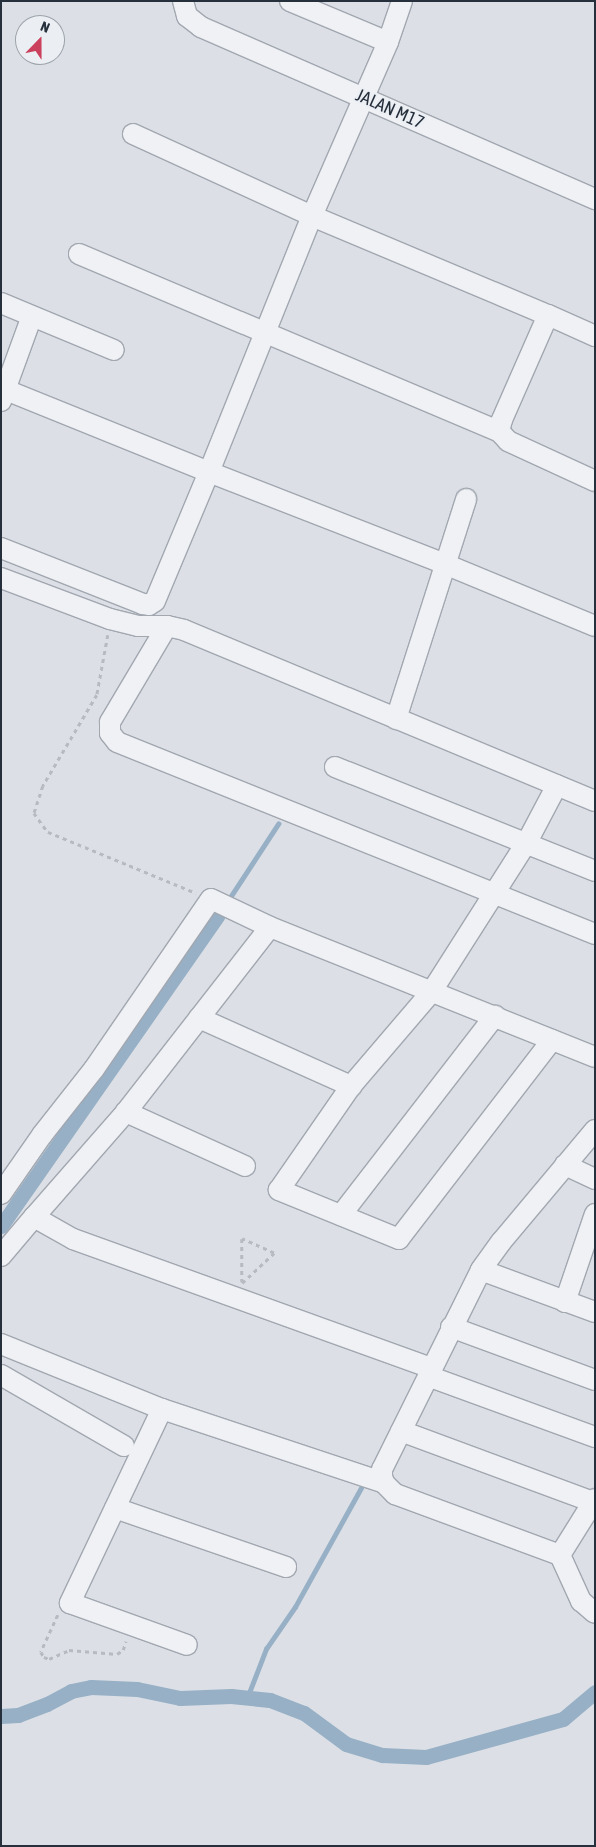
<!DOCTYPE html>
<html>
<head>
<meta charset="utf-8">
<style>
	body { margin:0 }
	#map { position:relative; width:596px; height:1847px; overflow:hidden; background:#dce0e6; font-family:"Asap Condensed",sans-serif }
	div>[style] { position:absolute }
	.stream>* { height:4.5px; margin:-2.25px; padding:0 2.25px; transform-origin:2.25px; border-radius:2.25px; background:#97b0c6 }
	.canal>* { height:15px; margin:-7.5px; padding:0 7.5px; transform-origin:7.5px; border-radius:7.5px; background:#97b0c6 }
	.path>* { height:2.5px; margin-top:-1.25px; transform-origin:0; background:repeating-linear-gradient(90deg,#b7bbc1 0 4px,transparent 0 8px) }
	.roads { filter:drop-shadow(1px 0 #a2a7b0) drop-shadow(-1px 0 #a2a7b0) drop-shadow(0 1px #a2a7b0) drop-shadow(0 -1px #a2a7b0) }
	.minor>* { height:20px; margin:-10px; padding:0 10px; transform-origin:10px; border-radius:10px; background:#eff1f5 }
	span { translate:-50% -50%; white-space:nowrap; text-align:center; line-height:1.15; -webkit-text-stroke:4px #ebeff4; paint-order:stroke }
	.street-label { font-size:18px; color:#262f3c }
	.frame { position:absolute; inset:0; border:2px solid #262f3c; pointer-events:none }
	.north { position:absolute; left:15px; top:15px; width:50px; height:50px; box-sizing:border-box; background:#ebeff4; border:1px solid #9ca2aa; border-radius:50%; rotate:22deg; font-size:14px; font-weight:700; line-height:20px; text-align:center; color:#262f3c }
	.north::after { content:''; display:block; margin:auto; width:18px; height:22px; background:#cb415d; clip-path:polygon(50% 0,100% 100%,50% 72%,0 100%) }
</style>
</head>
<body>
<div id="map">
	<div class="stream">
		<i style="left:229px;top:899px;width:90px;rotate:-56.8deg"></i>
		<i style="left:247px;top:1698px;width:53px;rotate:-68.8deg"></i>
		<i style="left:266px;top:1649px;width:51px;rotate:-55.4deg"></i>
		<i style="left:295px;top:1607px;width:136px;rotate:-61deg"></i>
	</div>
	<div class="canal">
		<i style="left:1px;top:1226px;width:378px;rotate:-55.1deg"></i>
		<i style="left:1px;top:1716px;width:17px;rotate:-3deg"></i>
		<i style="left:18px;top:1715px;width:31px;rotate:-21deg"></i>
		<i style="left:47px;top:1704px;width:27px;rotate:-28deg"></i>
		<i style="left:71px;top:1691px;width:20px;rotate:-11deg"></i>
		<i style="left:91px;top:1687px;width:46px;rotate:2.5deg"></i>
		<i style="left:137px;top:1689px;width:44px;rotate:11.8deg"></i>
		<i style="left:180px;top:1698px;width:51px;rotate:-2.2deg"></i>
		<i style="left:231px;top:1696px;width:39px;rotate:6deg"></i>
		<i style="left:270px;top:1700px;width:36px;rotate:21deg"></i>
		<i style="left:304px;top:1713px;width:52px;rotate:36.4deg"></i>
		<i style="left:346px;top:1744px;width:38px;rotate:17deg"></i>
		<i style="left:382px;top:1755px;width:44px;rotate:2.6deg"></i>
		<i style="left:426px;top:1757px;width:142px;rotate:-15.5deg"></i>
		<i style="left:563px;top:1719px;width:42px;rotate:-40.2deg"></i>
	</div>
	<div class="path">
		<i style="left:108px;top:635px;width:61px;rotate:100.4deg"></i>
		<i style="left:97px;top:695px;width:106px;rotate:120.7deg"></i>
		<i style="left:43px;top:786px;width:28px;rotate:108deg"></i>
		<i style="left:34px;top:813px;width:24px;rotate:54deg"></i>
		<i style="left:48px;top:832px;width:160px;rotate:22.4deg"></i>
		<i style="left:242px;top:1283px;width:44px;rotate:-43.2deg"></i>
		<i style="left:274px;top:1253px;width:35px;rotate:-156deg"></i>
		<i style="left:242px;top:1239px;width:43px;rotate:90deg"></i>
		<i style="left:58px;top:1615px;width:41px;rotate:114.7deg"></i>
		<i style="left:41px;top:1652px;width:6px;rotate:59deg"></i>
		<i style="left:44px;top:1657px;width:5px;rotate:22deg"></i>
		<i style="left:49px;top:1659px;width:22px;rotate:-24deg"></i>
		<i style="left:69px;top:1650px;width:48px;rotate:4.8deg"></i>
		<i style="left:117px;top:1654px;width:7px;rotate:-34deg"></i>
		<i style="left:123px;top:1650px;width:9px;rotate:-72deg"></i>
	</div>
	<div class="roads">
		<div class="minor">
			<i style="left:183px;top:1px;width:16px;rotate:75deg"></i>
			<i style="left:187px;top:16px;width:18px;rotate:38deg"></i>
			<i style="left:201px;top:27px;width:430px;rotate:23.6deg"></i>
			<i style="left:290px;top:1px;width:106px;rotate:22.7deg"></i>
			<i style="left:133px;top:134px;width:197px;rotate:24.6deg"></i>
			<i style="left:312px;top:216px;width:256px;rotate:22.8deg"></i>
			<i style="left:79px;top:254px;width:456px;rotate:22.9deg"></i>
			<i style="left:1px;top:303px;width:122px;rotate:22.6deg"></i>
			<i style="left:595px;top:336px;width:51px;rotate:-155.9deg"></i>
			<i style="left:548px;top:315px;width:115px;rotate:113.7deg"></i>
			<i style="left:502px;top:420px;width:11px;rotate:105deg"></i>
			<i style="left:499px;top:431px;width:13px;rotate:48deg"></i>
			<i style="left:508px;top:441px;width:96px;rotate:24.7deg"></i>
			<i style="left:1px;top:388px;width:224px;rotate:22deg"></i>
			<i style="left:209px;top:472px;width:253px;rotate:21.3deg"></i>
			<i style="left:445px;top:564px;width:162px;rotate:22.5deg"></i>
			<i style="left:1px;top:401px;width:90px;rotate:-70deg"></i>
			<i style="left:1px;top:548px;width:153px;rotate:21.5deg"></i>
			<i style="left:143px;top:604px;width:6px;rotate:9deg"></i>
			<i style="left:149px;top:605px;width:7px;rotate:-34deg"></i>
			<i style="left:155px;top:601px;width:140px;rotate:-67.3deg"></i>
			<i style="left:209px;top:472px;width:276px;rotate:-68.1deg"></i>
			<i style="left:312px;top:216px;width:190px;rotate:-66.4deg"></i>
			<i style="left:388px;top:42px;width:43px;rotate:-71.1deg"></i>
			<i style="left:1px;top:578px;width:116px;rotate:20.6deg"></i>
			<i style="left:110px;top:619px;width:29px;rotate:14deg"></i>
			<i style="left:138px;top:626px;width:29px"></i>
			<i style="left:167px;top:626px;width:17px;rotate:13deg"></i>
			<i style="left:184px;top:630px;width:445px;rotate:22.6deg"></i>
			<i style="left:167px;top:626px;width:112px;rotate:120.7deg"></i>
			<i style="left:110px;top:722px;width:11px;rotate:90deg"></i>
			<i style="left:110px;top:733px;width:11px;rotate:52deg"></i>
			<i style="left:117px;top:742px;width:515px;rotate:21.88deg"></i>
			<i style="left:396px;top:719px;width:231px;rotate:-72.3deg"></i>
			<i style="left:335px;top:767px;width:280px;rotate:21.8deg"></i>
			<i style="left:199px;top:1018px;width:167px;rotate:24.1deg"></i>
			<i style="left:552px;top:1040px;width:251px;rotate:127.6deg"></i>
			<i style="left:399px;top:1239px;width:130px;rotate:-157.8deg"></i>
			<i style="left:279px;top:1190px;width:126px;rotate:-55.3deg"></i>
			<i style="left:351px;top:1086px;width:125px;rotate:-49.5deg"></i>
			<i style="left:432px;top:991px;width:177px;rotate:-57.5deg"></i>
			<i style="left:527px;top:842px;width:64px;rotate:-62.2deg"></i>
			<i style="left:126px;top:1112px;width:140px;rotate:131.2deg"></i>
			<i style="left:34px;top:1217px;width:45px;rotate:29.4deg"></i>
			<i style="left:73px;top:1239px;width:381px;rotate:19.8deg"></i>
			<i style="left:595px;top:1130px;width:146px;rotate:130deg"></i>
			<i style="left:501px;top:1242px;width:34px;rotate:126deg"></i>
			<i style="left:481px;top:1270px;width:222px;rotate:116.4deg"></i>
			<i style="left:382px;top:1469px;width:7px;rotate:90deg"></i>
			<i style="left:382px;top:1476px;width:7px;rotate:74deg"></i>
			<i style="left:384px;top:1483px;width:16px;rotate:45deg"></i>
			<i style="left:395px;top:1494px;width:176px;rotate:20.3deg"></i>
			<i style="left:560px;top:1555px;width:51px;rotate:65.5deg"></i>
			<i style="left:581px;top:1601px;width:18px;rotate:41deg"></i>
			<i style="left:565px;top:1165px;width:33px;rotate:25deg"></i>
			<i style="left:245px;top:1166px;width:131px;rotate:-155.6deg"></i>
			<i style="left:126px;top:1112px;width:234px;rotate:-52.1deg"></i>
			<i style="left:1px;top:1194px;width:72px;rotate:-55.2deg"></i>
			<i style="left:42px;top:1135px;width:84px;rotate:-51.8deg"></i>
			<i style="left:94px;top:1069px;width:206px;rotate:-55.5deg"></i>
			<i style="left:211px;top:899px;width:65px;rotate:25.4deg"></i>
			<i style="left:270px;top:927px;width:350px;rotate:21.8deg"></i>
			<i style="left:341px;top:1215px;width:252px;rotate:-52.3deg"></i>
			<i style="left:1px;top:1256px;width:51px;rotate:-49.8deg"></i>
			<i style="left:481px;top:1270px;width:121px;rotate:20.2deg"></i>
			<i style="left:565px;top:1302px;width:93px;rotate:-71.2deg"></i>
			<i style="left:451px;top:1327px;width:153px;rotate:20.2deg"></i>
			<i style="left:1px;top:1344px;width:174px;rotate:22deg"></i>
			<i style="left:162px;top:1409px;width:234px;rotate:18.4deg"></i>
			<i style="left:1px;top:1375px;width:142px;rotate:30deg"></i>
			<i style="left:428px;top:1376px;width:178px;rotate:20.1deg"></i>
			<i style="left:162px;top:1409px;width:215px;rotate:115.4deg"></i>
			<i style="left:70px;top:1603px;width:124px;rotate:19.7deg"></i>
			<i style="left:401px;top:1431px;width:205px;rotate:20.3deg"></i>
			<i style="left:115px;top:1508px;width:181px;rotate:19deg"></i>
			<i style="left:560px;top:1555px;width:66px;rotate:-58deg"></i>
		</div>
	</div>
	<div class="street-label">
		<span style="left:390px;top:109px;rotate:24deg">JALAN M17</span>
	</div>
	<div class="frame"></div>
	<div class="north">N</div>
</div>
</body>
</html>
